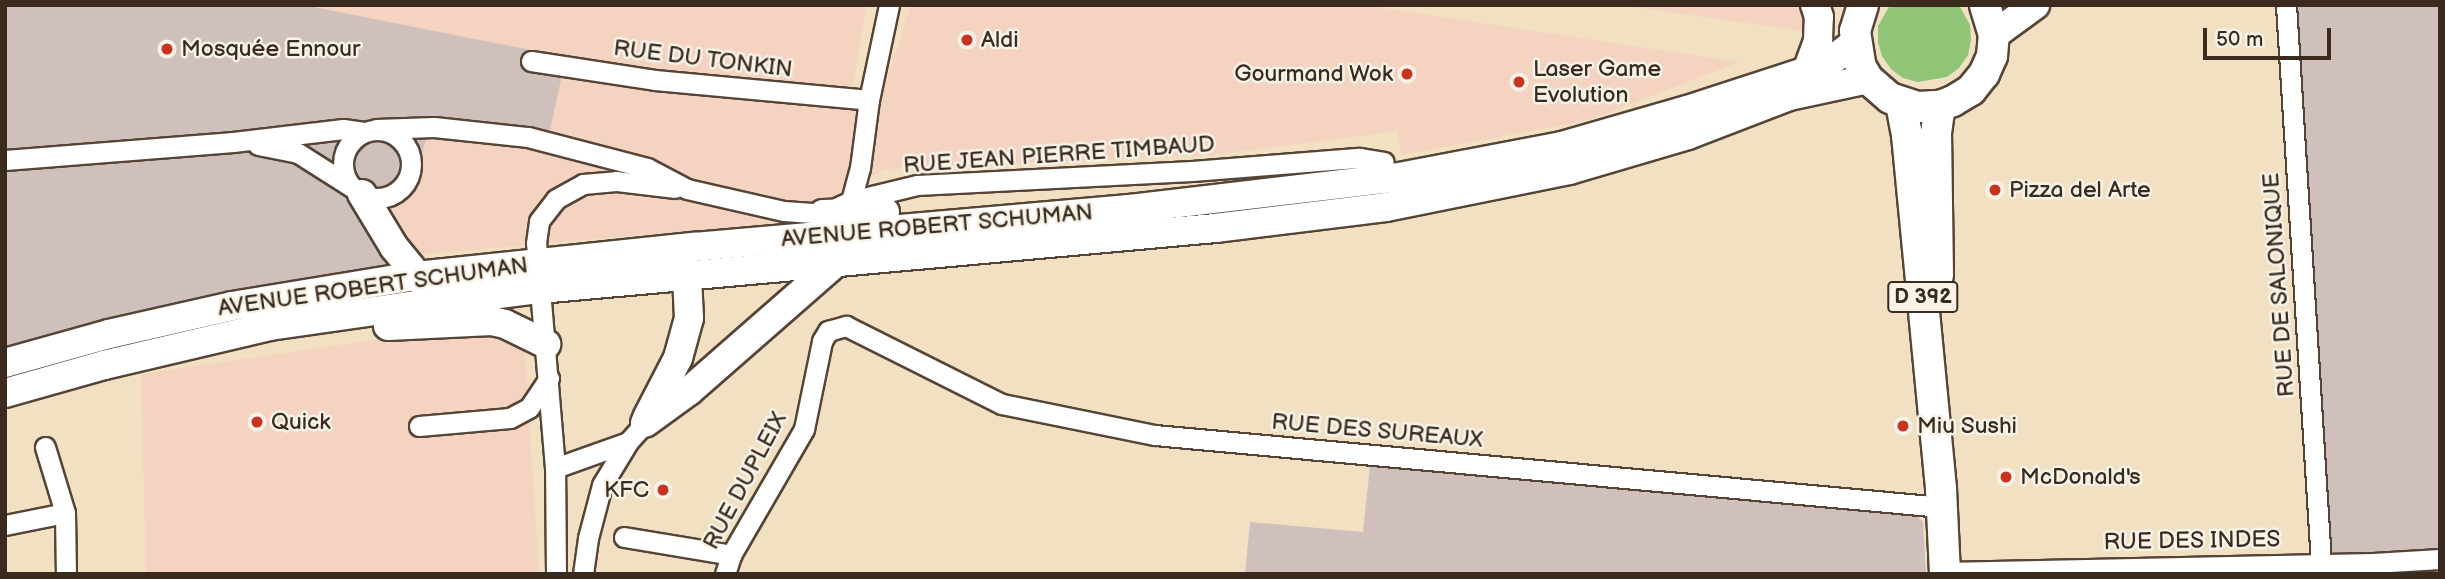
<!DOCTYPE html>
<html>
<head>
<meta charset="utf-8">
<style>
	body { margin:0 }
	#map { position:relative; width:2445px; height:579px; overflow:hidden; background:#f1e0c2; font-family:"Balsamiq Sans",sans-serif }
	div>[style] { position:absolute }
	.built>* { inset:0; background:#f4d3c0 }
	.industrial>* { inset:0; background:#d0c0bc }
	.green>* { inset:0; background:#90c578 }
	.roads { filter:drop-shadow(2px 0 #564537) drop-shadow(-2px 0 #564537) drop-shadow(0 2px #564537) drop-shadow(0 -2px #564537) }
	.minor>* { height:19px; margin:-9.5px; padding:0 9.5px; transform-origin:9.5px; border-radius:9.5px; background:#fff }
	.minor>.ring { margin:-9.5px; padding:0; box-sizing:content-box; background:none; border:19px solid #fff; border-radius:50% }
	.secondary>* { height:28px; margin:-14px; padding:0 14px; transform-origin:14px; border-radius:14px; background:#fff }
	.primary>* { height:30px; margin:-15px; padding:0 15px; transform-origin:15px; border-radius:15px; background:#fff }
	.dots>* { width:19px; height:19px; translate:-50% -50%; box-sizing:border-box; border:4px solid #f7f3e8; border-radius:50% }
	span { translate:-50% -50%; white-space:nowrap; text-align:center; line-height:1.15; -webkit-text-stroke:5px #f7f3e8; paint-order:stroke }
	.shield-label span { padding:2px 5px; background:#f7f3e8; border:2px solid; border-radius:5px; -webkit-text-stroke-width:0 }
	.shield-label { font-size:21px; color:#3b2a1e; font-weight:700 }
	.poi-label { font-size:23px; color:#3b2a1e }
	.left { translate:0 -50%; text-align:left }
	.right { translate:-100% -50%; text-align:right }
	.street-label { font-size:23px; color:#3b2a1e }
	.frame { position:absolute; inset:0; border:7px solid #3b2a1e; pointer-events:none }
	.scale { position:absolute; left:2203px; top:28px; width:128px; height:32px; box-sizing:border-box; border:4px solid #3b2a1e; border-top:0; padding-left:9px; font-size:21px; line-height:24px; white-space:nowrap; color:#3b2a1e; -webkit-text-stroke:5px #f7f3e8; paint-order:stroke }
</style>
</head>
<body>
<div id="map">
	<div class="built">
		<i style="clip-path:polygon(304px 5px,866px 5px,852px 93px,598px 64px)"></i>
		<i style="clip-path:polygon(911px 5px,1363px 5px,1739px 62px,1589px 120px,1401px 155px,1398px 131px,1212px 155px,886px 169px,779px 223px,411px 255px,382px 211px,414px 185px,426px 139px,546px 149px,563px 71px,642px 88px,877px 112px)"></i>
		<i style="clip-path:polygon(1620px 5px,1831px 5px,1825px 34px)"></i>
		<i style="clip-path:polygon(523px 318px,539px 574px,146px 574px,141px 374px)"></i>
	</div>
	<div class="industrial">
		<i style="clip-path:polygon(5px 5px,304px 5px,566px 57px,546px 149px,426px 139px,414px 185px,382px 211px,400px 264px,243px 289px,5px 356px)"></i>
		<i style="clip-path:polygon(2296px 5px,2440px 5px,2440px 550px,2331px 558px)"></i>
		<i style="clip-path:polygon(1370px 466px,1913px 512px,1923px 522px,1926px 574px,1245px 574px,1250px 522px,1363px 532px)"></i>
	</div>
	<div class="green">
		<i style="clip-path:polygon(1890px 5px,1959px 5px,1970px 25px,1971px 40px,1968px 55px,1959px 68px,1947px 77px,1918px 82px,1903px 78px,1891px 69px,1882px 56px,1878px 42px,1878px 26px)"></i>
	</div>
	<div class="roads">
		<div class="minor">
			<i style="left:2286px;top:5px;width:559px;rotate:86.41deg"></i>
			<i style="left:531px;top:61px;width:125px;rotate:8.7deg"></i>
			<i style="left:655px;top:80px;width:215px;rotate:5.3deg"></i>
			<i style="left:376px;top:129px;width:58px;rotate:-2deg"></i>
			<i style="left:434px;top:127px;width:95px;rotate:6.1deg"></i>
			<i style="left:528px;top:137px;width:123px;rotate:14.6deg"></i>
			<i style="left:647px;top:168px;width:45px;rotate:27.7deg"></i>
			<i style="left:687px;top:189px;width:99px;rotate:12.8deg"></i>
			<i style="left:784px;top:211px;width:39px;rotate:4deg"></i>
			<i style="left:823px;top:214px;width:31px;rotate:-25deg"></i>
			<i style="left:851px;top:201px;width:68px;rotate:-13.6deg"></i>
			<i style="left:917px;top:185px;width:275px;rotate:-2.9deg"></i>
			<i style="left:1192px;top:171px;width:168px;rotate:-4.5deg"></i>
			<i style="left:1359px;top:158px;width:25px;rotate:9deg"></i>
			<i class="ring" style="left:343px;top:130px;width:49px;height:49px"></i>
			<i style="left:258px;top:145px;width:41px;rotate:11.3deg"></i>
			<i style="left:298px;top:153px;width:62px;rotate:32.4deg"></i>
			<i style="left:5px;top:160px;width:229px;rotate:-4.5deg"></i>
			<i style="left:233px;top:142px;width:111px;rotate:-6.7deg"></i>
			<i style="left:343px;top:129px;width:21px;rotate:8deg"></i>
			<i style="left:851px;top:201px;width:34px;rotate:-75deg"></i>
			<i style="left:860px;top:168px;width:69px;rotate:-82.5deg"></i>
			<i style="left:869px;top:100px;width:97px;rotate:-78.1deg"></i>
			<i style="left:419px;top:426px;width:91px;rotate:-5deg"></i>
			<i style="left:510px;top:418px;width:21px;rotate:-28deg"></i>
			<i style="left:529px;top:408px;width:36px;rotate:-56deg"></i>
			<i style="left:45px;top:447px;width:69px;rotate:73.1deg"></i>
			<i style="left:65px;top:513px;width:61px;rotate:89.1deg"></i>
			<i style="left:555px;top:468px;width:77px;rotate:-19.6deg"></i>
			<i style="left:5px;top:525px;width:61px;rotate:-11.3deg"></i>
			<i style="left:624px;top:537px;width:109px;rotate:9.5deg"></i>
			<i style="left:1944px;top:572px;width:429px;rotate:-1.2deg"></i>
			<i style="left:2373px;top:563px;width:67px;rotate:-3.4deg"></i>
			<i style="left:556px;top:574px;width:106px;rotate:-90.5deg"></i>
			<i style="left:555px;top:468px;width:226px;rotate:-94.8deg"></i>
			<i style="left:536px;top:243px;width:22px;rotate:-82deg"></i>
			<i style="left:539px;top:221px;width:28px;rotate:-52deg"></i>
			<i style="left:556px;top:199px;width:31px;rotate:-29deg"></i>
			<i style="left:583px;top:184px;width:33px;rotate:-5deg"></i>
			<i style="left:616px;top:181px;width:59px;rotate:6.8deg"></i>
			<i style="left:583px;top:574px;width:36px;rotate:-82deg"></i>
			<i style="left:588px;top:538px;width:55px;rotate:-75.2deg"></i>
			<i style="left:602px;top:485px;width:50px;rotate:-58.8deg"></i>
			<i style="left:628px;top:442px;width:25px;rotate:-48deg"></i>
			<i style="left:725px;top:574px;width:20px;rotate:-72deg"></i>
			<i style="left:731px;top:555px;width:146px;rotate:-59.9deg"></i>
			<i style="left:804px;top:429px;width:90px;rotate:-78.4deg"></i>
			<i style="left:822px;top:341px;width:12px;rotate:-59deg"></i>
			<i style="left:828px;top:331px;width:19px;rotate:-16deg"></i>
			<i style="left:846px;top:326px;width:174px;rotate:26.6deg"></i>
			<i style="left:1002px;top:404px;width:156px;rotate:11.5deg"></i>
			<i style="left:1155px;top:435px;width:790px;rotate:5.23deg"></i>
		</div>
		<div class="secondary">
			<i style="left:1994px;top:35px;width:51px;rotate:-36.2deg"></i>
			<i style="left:1807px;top:71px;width:33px;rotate:-70deg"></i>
			<i style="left:1818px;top:40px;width:23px;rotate:-88deg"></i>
			<i style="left:1819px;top:17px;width:13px;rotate:-108deg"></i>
			<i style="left:362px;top:194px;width:62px;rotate:58.9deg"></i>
			<i style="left:394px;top:247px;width:50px;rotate:50.6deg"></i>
			<i style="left:823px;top:214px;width:62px;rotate:-1.8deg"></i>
			<i style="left:388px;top:326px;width:104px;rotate:-2.8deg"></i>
			<i style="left:492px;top:321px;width:13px;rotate:13deg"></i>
			<i style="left:505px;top:324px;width:46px;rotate:26deg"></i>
			<i style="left:5px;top:363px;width:108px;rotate:-15.6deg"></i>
			<i style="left:109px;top:334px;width:126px;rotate:-12.8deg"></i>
			<i style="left:232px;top:306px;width:186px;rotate:-9.3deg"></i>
			<i style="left:416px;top:276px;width:280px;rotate:-6deg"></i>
			<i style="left:694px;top:247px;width:437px;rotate:-5deg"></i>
			<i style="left:1129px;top:209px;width:267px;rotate:-6.7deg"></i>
			<i style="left:1394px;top:178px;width:171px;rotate:-10.8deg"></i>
			<i style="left:1562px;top:146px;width:130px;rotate:-16.1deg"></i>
			<i style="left:1687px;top:110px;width:126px;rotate:-18deg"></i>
			<i style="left:1807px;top:71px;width:26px;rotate:-23deg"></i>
			<i style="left:1831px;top:61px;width:31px;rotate:-38deg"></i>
			<i style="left:5px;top:393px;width:103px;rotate:-15.8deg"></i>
			<i style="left:104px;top:365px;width:171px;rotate:-13.2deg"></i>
			<i style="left:270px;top:326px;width:175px;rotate:-8.2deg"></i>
			<i style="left:443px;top:301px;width:98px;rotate:-7.1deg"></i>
			<i style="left:540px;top:289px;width:678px;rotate:-5.16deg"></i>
			<i style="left:1215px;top:228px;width:172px;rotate:-7deg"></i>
			<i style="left:1386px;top:207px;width:187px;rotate:-11.4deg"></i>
			<i style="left:1569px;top:170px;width:124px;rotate:-16.4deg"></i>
			<i style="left:1688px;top:135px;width:108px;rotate:-21.1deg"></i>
			<i style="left:1789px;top:96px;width:81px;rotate:-12.1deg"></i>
			<i style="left:647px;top:418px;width:68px;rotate:-62.7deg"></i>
			<i style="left:678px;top:358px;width:41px;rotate:-74.6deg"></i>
			<i style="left:689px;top:318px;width:41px;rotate:-92.8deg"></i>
			<i style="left:687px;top:277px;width:16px;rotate:-130deg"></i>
			<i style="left:645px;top:423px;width:54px;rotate:-36deg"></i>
			<i style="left:689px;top:391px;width:191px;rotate:-41.2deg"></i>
		</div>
		<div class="primary">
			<i style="left:1863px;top:5px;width:27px;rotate:107deg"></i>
			<i style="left:1855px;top:31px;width:36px;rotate:81deg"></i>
			<i style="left:1861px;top:67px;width:14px;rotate:60deg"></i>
			<i style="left:1868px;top:79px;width:29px;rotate:41deg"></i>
			<i style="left:1890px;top:98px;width:29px;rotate:18deg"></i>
			<i style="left:1918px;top:107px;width:22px;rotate:-3deg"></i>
			<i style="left:1940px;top:106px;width:14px;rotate:-21deg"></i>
			<i style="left:1953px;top:101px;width:21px;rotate:-31deg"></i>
			<i style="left:1971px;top:90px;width:21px;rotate:-51deg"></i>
			<i style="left:1984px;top:74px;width:20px;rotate:-66deg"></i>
			<i style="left:1992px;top:56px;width:21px;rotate:-85deg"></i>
			<i style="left:1994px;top:35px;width:31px;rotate:-107deg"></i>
			<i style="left:1901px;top:104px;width:32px;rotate:79deg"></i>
			<i style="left:1907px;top:135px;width:356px;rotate:84.5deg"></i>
			<i style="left:1941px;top:489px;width:85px;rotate:87.3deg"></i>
			<i style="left:1938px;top:275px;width:142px;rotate:-90.8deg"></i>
			<i style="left:1936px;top:133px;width:27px;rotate:-82deg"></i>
		</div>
	</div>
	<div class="dots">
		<i style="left:967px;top:40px;background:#c8321e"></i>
		<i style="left:167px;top:49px;background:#c8321e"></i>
		<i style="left:1407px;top:74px;background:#c8321e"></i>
		<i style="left:1519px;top:82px;background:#c8321e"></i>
		<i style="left:1995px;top:190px;background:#c8321e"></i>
		<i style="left:257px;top:422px;background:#c8321e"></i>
		<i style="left:1903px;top:426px;background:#c8321e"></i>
		<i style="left:2006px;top:477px;background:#c8321e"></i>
		<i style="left:663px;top:490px;background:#c8321e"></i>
	</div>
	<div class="shield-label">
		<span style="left:1923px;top:297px">D 392</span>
	</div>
	<div class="poi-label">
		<span class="left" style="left:981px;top:40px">Aldi</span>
		<span class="left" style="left:181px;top:49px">Mosquée Ennour</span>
		<span class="left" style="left:1533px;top:82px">Laser Game<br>Evolution</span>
		<span class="right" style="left:1393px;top:74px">Gourmand Wok</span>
		<span class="left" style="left:2009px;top:190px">Pizza del Arte</span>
		<span class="left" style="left:271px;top:422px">Quick</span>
		<span class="left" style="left:1917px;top:426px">Miu Sushi</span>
		<span class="left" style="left:2020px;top:477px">McDonald's</span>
		<span class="right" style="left:649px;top:490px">KFC</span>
	</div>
	<div class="street-label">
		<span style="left:703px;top:59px;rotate:7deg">RUE DU TONKIN</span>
		<span style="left:1059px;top:155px;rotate:-4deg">RUE JEAN PIERRE TIMBAUD</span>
		<span style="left:937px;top:226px;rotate:-5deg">AVENUE ROBERT SCHUMAN</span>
		<span style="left:2279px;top:285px;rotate:-94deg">RUE DE SALONIQUE</span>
		<span style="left:373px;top:287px;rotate:-8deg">AVENUE ROBERT SCHUMAN</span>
		<span style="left:1377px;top:431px;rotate:5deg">RUE DES SUREAUX</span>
		<span style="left:745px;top:481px;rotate:-62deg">RUE DUPLEIX</span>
		<span style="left:2192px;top:541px;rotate:-1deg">RUE DES INDES</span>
	</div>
	<div class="frame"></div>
	<div class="scale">50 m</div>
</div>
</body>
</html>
